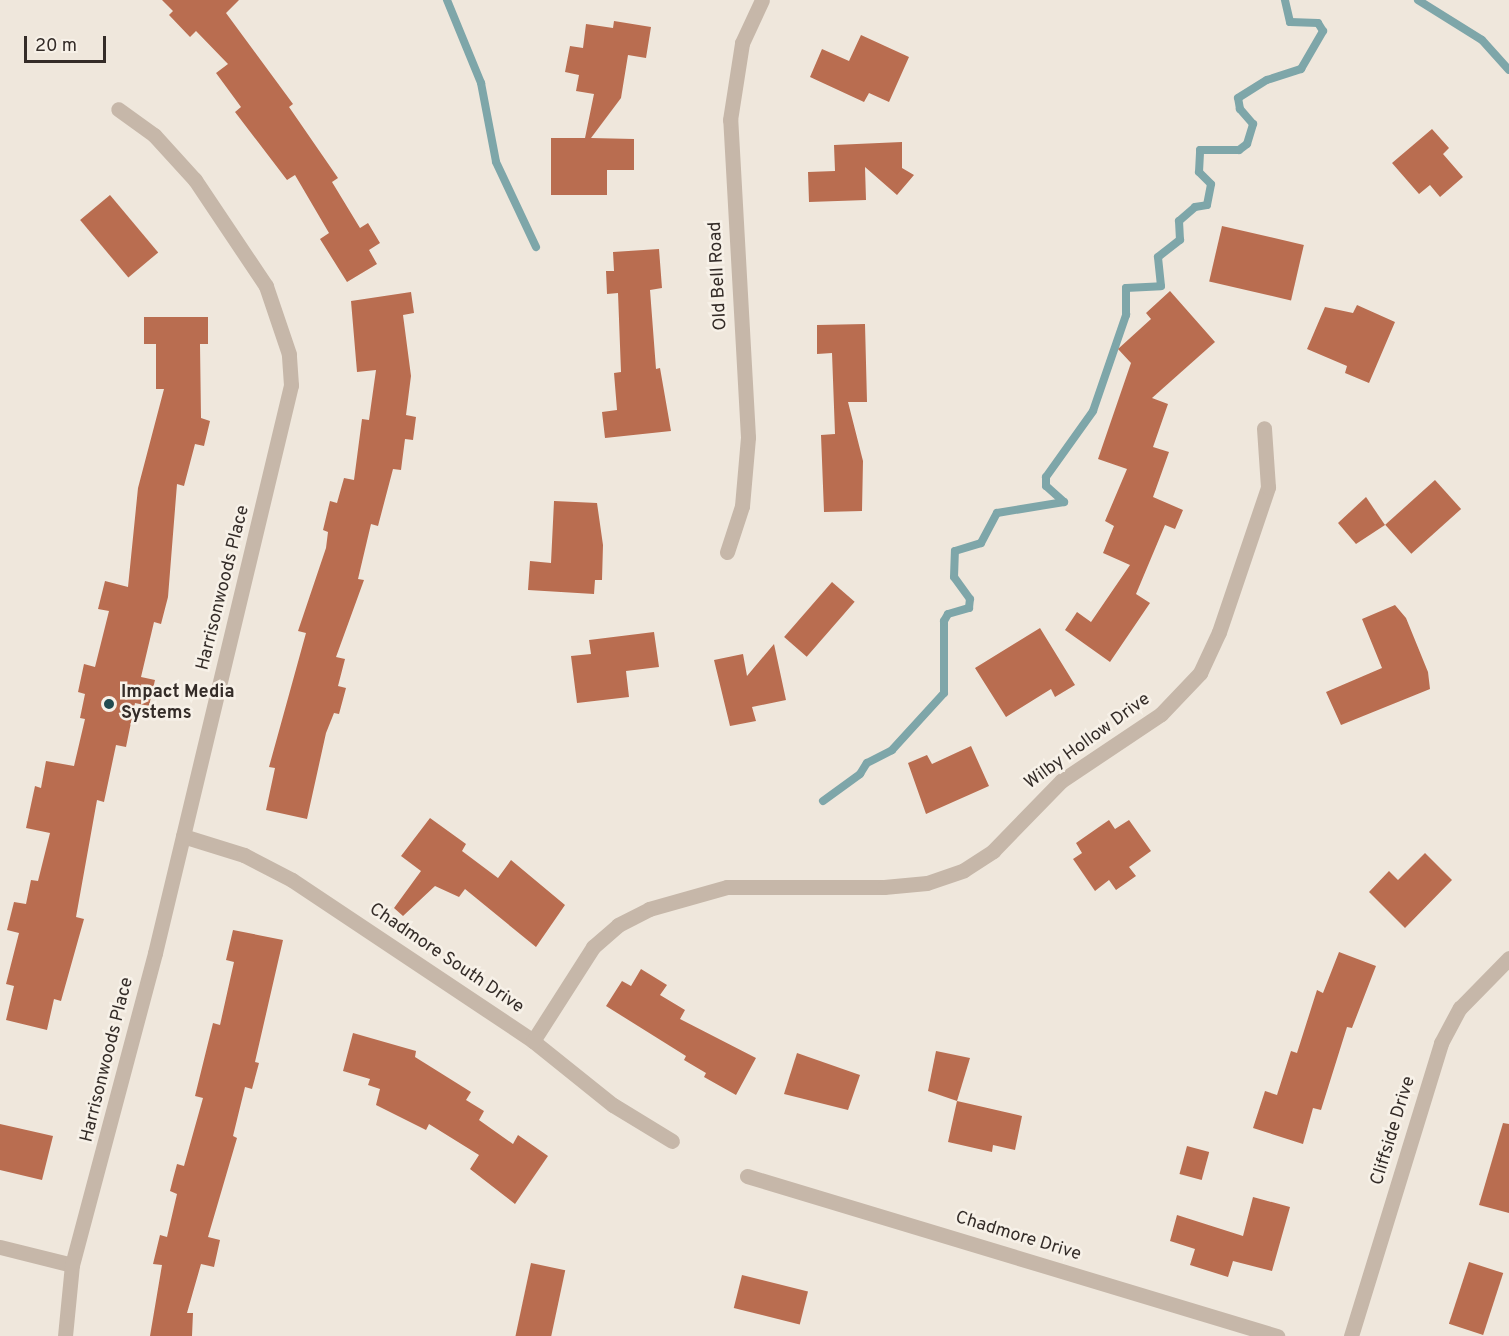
<!DOCTYPE html>
<html>
<head>
<meta charset="utf-8">
<style>
	body { margin:0 }
	#map { position:relative; width:1509px; height:1336px; overflow:hidden; background:#efe7dc; font-family:Overpass,sans-serif }
	div>[style] { position:absolute }
	.stream>* { height:8px; margin:-4px; padding:0 4px; transform-origin:4px; border-radius:4px; background:#7ea6a9 }
	.building>* { inset:0; background:#b96d50; transform-origin:0 0 }
	.minor>* { height:15px; margin:-7.5px; padding:0 7.5px; transform-origin:7.5px; border-radius:7.5px; background:#c6b7a9 }
	.dots>* { width:16px; height:16px; translate:-50% -50%; box-sizing:border-box; border:3px solid #f7f1e8; border-radius:50% }
	span { translate:-50% -50%; white-space:nowrap; text-align:center; line-height:1.15; -webkit-text-stroke:5px #f7f1e8; paint-order:stroke }
	.street-label { font-size:18px; color:#342c28 }
	.poi-label { font-size:18px; color:#342c28; font-weight:700 }
	.left { translate:0 -50%; text-align:left }
	.scale { position:absolute; left:24px; top:36px; width:82px; height:27px; box-sizing:border-box; border:3px solid #342c28; border-top:0; padding-left:8px; font-size:18px; line-height:21px; white-space:nowrap; color:#342c28; -webkit-text-stroke:4px #f7f1e8; paint-order:stroke }
</style>
</head>
<body>
<div id="map">
	<div class="stream">
		<i style="left:447px;top:0;width:90px;rotate:67.7deg"></i>
		<i style="left:481px;top:83px;width:80px;rotate:79.2deg"></i>
		<i style="left:496px;top:162px;width:94px;rotate:64.8deg"></i>
		<i style="left:1418px;top:0;width:75px;rotate:32deg"></i>
		<i style="left:1482px;top:40px;width:40px;rotate:48deg"></i>
		<i style="left:823px;top:801px;width:46px;rotate:-36.1deg"></i>
		<i style="left:860px;top:774px;width:13px;rotate:-58deg"></i>
		<i style="left:867px;top:763px;width:28px;rotate:-27deg"></i>
		<i style="left:892px;top:750px;width:77px;rotate:-47.6deg"></i>
		<i style="left:944px;top:693px;width:72px;rotate:-90deg"></i>
		<i style="left:944px;top:621px;width:8px;rotate:-60deg"></i>
		<i style="left:948px;top:614px;width:22px;rotate:-16deg"></i>
		<i style="left:969px;top:608px;width:9px;rotate:-84deg"></i>
		<i style="left:970px;top:599px;width:27px;rotate:-126deg"></i>
		<i style="left:954px;top:577px;width:26px;rotate:-88deg"></i>
		<i style="left:955px;top:551px;width:27px;rotate:-17deg"></i>
		<i style="left:981px;top:543px;width:34px;rotate:-62deg"></i>
		<i style="left:997px;top:513px;width:68px;rotate:-9.3deg"></i>
		<i style="left:1064px;top:502px;width:24px;rotate:-138deg"></i>
		<i style="left:1046px;top:486px;width:9px;rotate:-90deg"></i>
		<i style="left:1046px;top:477px;width:81px;rotate:-54.5deg"></i>
		<i style="left:1093px;top:411px;width:102px;rotate:-71deg"></i>
		<i style="left:1126px;top:315px;width:27px;rotate:-90deg"></i>
		<i style="left:1126px;top:288px;width:35px;rotate:-3deg"></i>
		<i style="left:1161px;top:286px;width:29px;rotate:-96deg"></i>
		<i style="left:1158px;top:257px;width:28px;rotate:-38deg"></i>
		<i style="left:1180px;top:240px;width:19px;rotate:-93deg"></i>
		<i style="left:1179px;top:221px;width:21px;rotate:-41deg"></i>
		<i style="left:1195px;top:207px;width:12px;rotate:-9deg"></i>
		<i style="left:1207px;top:205px;width:21px;rotate:-79deg"></i>
		<i style="left:1211px;top:184px;width:17px;rotate:-135deg"></i>
		<i style="left:1199px;top:172px;width:22px;rotate:-87deg"></i>
		<i style="left:1200px;top:150px;width:39px"></i>
		<i style="left:1239px;top:150px;width:10px;rotate:-37deg"></i>
		<i style="left:1247px;top:144px;width:21px;rotate:-73deg"></i>
		<i style="left:1253px;top:124px;width:20px;rotate:-131deg"></i>
		<i style="left:1240px;top:109px;width:11px;rotate:-100deg"></i>
		<i style="left:1238px;top:98px;width:34px;rotate:-32deg"></i>
		<i style="left:1267px;top:80px;width:36px;rotate:-18deg"></i>
		<i style="left:1301px;top:69px;width:44px;rotate:-59.9deg"></i>
		<i style="left:1323px;top:31px;width:9px;rotate:-122deg"></i>
		<i style="left:1318px;top:23px;width:28px;rotate:-178deg"></i>
		<i style="left:1290px;top:22px;width:23px;rotate:-103deg"></i>
	</div>
	<div class="building">
		<i style="clip-path:polygon(162px 0,239px 0,226px 13px,293px 104px,289px 107px,338px 178px,332px 182px,360px 228px,368px 223px,380px 243px,369px 250px,377px 264px,347px 282px,320px 239px,329px 233px,295px 175px,287px 180px,235px 112px,241px 107px,216px 73px,228px 64px,196px 31px,190px 37px,169px 15px,173px 11px)"></i>
		<i style="clip-path:polygon(614px 21px,651px 27px,646px 58px,628px 55px,621px 98px,591px 138px,634px 139px,634px 170px,607px 170px,607px 195px,551px 195px,551px 138px,585px 138px,594px 94px,576px 91px,579px 75px,565px 72px,570px 46px,583px 48px,586px 24px,613px 28px)"></i>
		<i style="clip-path:polygon(861px 35px,909px 57px,889px 102px,869px 93px,864px 102px,810px 77px,822px 49px,849px 61px)"></i>
		<i style="clip-path:polygon(1432px 129px,1449px 148px,1443px 154px,1463px 177px,1440px 197px,1430px 185px,1419px 194px,1392px 163px)"></i>
		<i style="clip-path:polygon(902px 142px,902px 168px,914px 175px,897px 195px,865px 167px,866px 200px,809px 202px,808px 172px,835px 171px,834px 145px)"></i>
		<i style="left:110px;top:195px;width:75px;height:39px;rotate:50deg"></i>
		<i style="left:1222px;top:226px;width:84px;height:57px;rotate:13deg"></i>
		<i style="clip-path:polygon(659px 249px,662px 288px,650px 290px,656px 369px,660px 368px,671px 431px,605px 438px,602px 412px,617px 410px,614px 373px,621px 372px,618px 293px,607px 294px,606px 271px,614px 271px,613px 252px)"></i>
		<i style="clip-path:polygon(1170px 291px,1215px 342px,1152px 398px,1168px 404px,1153px 447px,1169px 452px,1153px 497px,1183px 510px,1175px 529px,1165px 525px,1136px 594px,1150px 603px,1110px 662px,1065px 630px,1077px 612px,1091px 622px,1130px 565px,1103px 553px,1114px 526px,1105px 521px,1127px 469px,1098px 459px,1131px 363px,1118px 349px,1151px 319px,1146px 313px)"></i>
		<i style="clip-path:polygon(411px 292px,414px 313px,403px 315px,411px 376px,406px 415px,416px 417px,413px 440px,405px 439px,401px 470px,393px 469px,378px 526px,371px 524px,358px 579px,364px 580px,336px 657px,345px 659px,338px 686px,346px 688px,339px 714px,334px 713px,326px 733px,307px 819px,266px 810px,275px 768px,269px 767px,306px 633px,298px 631px,326px 548px,328px 532px,323px 530px,330px 501px,337px 503px,344px 478px,354px 480px,362px 419px,369px 420px,376px 370px,357px 372px,351px 301px)"></i>
		<i style="clip-path:polygon(1357px 305px,1395px 322px,1369px 383px,1345px 373px,1347px 366px,1307px 349px,1325px 307px,1353px 313px)"></i>
		<i style="clip-path:polygon(144px 317px,208px 317px,208px 344px,200px 344px,201px 418px,210px 421px,204px 446px,195px 444px,184px 486px,177px 484px,168px 597px,161px 624px,154px 622px,141px 677px,155px 680px,149px 706px,135px 703px,126px 747px,116px 745px,104px 802px,97px 800px,76px 917px,84px 919px,61px 1001px,54px 999px,47px 1030px,6px 1020px,14px 986px,6px 984px,19px 933px,7px 930px,14px 902px,26px 904px,31px 880px,38px 881px,50px 833px,26px 828px,35px 786px,41px 788px,46px 761px,74px 766px,85px 719px,80px 718px,85px 694px,78px 692px,84px 664px,95px 667px,109px 611px,98px 609px,105px 581px,128px 587px,138px 488px,164px 389px,156px 389px,156px 344px,144px 344px)"></i>
		<i style="clip-path:polygon(865px 324px,867px 402px,848px 402px,863px 461px,862px 511px,824px 512px,821px 435px,835px 434px,832px 353px,817px 354px,817px 325px)"></i>
		<i style="left:1435px;top:480px;width:39px;height:67px;rotate:48deg"></i>
		<i style="clip-path:polygon(1366px 497px,1385px 525px,1356px 544px,1338px 523px)"></i>
		<i style="clip-path:polygon(554px 501px,597px 503px,603px 545px,602px 580px,595px 580px,594px 594px,528px 590px,530px 561px,551px 563px)"></i>
		<i style="left:832px;top:582px;width:30px;height:73px;rotate:41deg"></i>
		<i style="clip-path:polygon(1395px 605px,1406px 618px,1428px 672px,1430px 689px,1341px 725px,1326px 692px,1382px 668px,1362px 619px)"></i>
		<i style="clip-path:polygon(1040px 628px,1075px 685px,1055px 697px,1051px 689px,1006px 717px,975px 668px)"></i>
		<i style="clip-path:polygon(654px 632px,659px 667px,626px 671px,629px 697px,577px 703px,571px 656px,591px 654px,589px 640px)"></i>
		<i style="clip-path:polygon(774px 644px,786px 700px,752px 707px,756px 721px,730px 726px,714px 660px,743px 654px,747px 676px)"></i>
		<i style="clip-path:polygon(971px 746px,989px 786px,926px 814px,908px 763px,927px 755px,932px 764px)"></i>
		<i style="clip-path:polygon(430px 818px,466px 844px,462px 851px,498px 878px,511px 860px,565px 905px,536px 947px,465px 889px,459px 897px,435px 886px,403px 916px,394px 908px,421px 871px,401px 856px)"></i>
		<i style="clip-path:polygon(1109px 820px,1115px 829px,1129px 820px,1151px 851px,1129px 867px,1136px 876px,1116px 890px,1109px 880px,1095px 891px,1073px 859px,1082px 853px,1076px 843px)"></i>
		<i style="clip-path:polygon(1425px 853px,1452px 880px,1405px 928px,1369px 892px,1389px 871px,1398px 880px)"></i>
		<i style="clip-path:polygon(233px 930px,283px 940px,255px 1062px,259px 1063px,252px 1089px,245px 1087px,233px 1136px,237px 1138px,208px 1237px,220px 1240px,214px 1267px,201px 1264px,187px 1313px,193px 1313px,192px 1336px,150px 1336px,162px 1265px,153px 1264px,160px 1235px,167px 1237px,177px 1194px,170px 1191px,173px 1179px,177px 1164px,184px 1166px,203px 1098px,195px 1096px,213px 1023px,220px 1025px,234px 962px,226px 960px)"></i>
		<i style="clip-path:polygon(1339px 952px,1376px 966px,1352px 1028px,1347px 1027px,1321px 1110px,1313px 1108px,1303px 1144px,1253px 1128px,1265px 1091px,1277px 1095px,1291px 1051px,1297px 1053px,1317px 990px,1323px 993px)"></i>
		<i style="clip-path:polygon(641px 969px,667px 985px,660px 995px,685px 1010px,680px 1019px,756px 1058px,736px 1095px,704px 1077px,706px 1073px,684px 1060px,686px 1056px,606px 1006px,622px 981px,631px 986px)"></i>
		<i style="clip-path:polygon(353px 1033px,416px 1051px,415px 1057px,471px 1092px,466px 1100px,484px 1111px,479px 1120px,513px 1144px,518px 1135px,548px 1156px,515px 1204px,470px 1169px,479px 1155px,429px 1124px,426px 1130px,376px 1105px,380px 1089px,368px 1085px,370px 1079px,343px 1071px)"></i>
		<i style="clip-path:polygon(936px 1051px,970px 1058px,957px 1101px,928px 1091px)"></i>
		<i style="clip-path:polygon(797px 1053px,860px 1075px,848px 1110px,784px 1094px)"></i>
		<i style="clip-path:polygon(957px 1101px,1022px 1116px,1015px 1150px,993px 1145px,992px 1152px,948px 1142px)"></i>
		<i style="clip-path:polygon(1503px 1123px,1509px 1124px,1509px 1213px,1479px 1205px)"></i>
		<i style="clip-path:polygon(0 1124px,53px 1136px,42px 1180px,0 1170px)"></i>
		<i style="left:1187px;top:1146px;width:23px;height:29px;rotate:15deg"></i>
		<i style="clip-path:polygon(1253px 1197px,1290px 1207px,1272px 1271px,1233px 1261px,1228px 1277px,1190px 1265px,1195px 1249px,1170px 1241px,1177px 1215px,1243px 1236px)"></i>
		<i style="left:1469px;top:1262px;width:36px;height:65px;rotate:18deg"></i>
		<i style="left:531px;top:1263px;width:35px;height:75px;rotate:12deg"></i>
		<i style="left:742px;top:1275px;width:68px;height:34px;rotate:14deg"></i>
	</div>
	<div class="minor">
		<i style="left:727px;top:552px;width:48px;rotate:-71.9deg"></i>
		<i style="left:742px;top:506px;width:69px;rotate:-85deg"></i>
		<i style="left:748px;top:437px;width:318px;rotate:-93.2deg"></i>
		<i style="left:730px;top:120px;width:78px;rotate:-81.1deg"></i>
		<i style="left:742px;top:43px;width:47px;rotate:-65.1deg"></i>
		<i style="left:183px;top:836px;width:64px;rotate:17.3deg"></i>
		<i style="left:244px;top:855px;width:54px;rotate:27.5deg"></i>
		<i style="left:292px;top:880px;width:290px;rotate:33.7deg"></i>
		<i style="left:533px;top:1041px;width:102px;rotate:38.7deg"></i>
		<i style="left:613px;top:1105px;width:69px;rotate:31.4deg"></i>
		<i style="left:533px;top:1041px;width:112px;rotate:-57.4deg"></i>
		<i style="left:593px;top:947px;width:33px;rotate:-41deg"></i>
		<i style="left:618px;top:925px;width:35px;rotate:-27deg"></i>
		<i style="left:649px;top:909px;width:81px;rotate:-15.8deg"></i>
		<i style="left:727px;top:887px;width:157px"></i>
		<i style="left:884px;top:887px;width:43px;rotate:-5.3deg"></i>
		<i style="left:927px;top:883px;width:39px;rotate:-19deg"></i>
		<i style="left:964px;top:870px;width:35px;rotate:-33deg"></i>
		<i style="left:993px;top:851px;width:98px;rotate:-45.8deg"></i>
		<i style="left:1061px;top:781px;width:120px;rotate:-33.8deg"></i>
		<i style="left:1161px;top:714px;width:57px;rotate:-46.4deg"></i>
		<i style="left:1200px;top:673px;width:45px;rotate:-65.1deg"></i>
		<i style="left:1219px;top:632px;width:153px;rotate:-71.3deg"></i>
		<i style="left:1268px;top:487px;width:59px;rotate:-93.9deg"></i>
		<i style="left:747px;top:1176px;width:554px;rotate:16.8deg"></i>
		<i style="left:0;top:1247px;width:74px;rotate:14deg"></i>
		<i style="left:65px;top:1336px;width:71px;rotate:-84.4deg"></i>
		<i style="left:72px;top:1265px;width:323px;rotate:-75.1deg"></i>
		<i style="left:155px;top:953px;width:584px;rotate:-76.53deg"></i>
		<i style="left:291px;top:385px;width:31px;rotate:-94deg"></i>
		<i style="left:289px;top:354px;width:72px;rotate:-108.7deg"></i>
		<i style="left:266px;top:286px;width:128px;rotate:-123.8deg"></i>
		<i style="left:195px;top:180px;width:61px;rotate:-132.3deg"></i>
		<i style="left:154px;top:135px;width:44px;rotate:-144.2deg"></i>
		<i style="left:1351px;top:1336px;width:307px;rotate:-72.9deg"></i>
		<i style="left:1441px;top:1043px;width:40px;rotate:-62deg"></i>
		<i style="left:1460px;top:1008px;width:70px;rotate:-45.6deg"></i>
	</div>
	<div class="dots">
		<i style="left:109px;top:704px;background:#224c51"></i>
	</div>
	<div class="street-label">
		<span style="left:719px;top:276px;rotate:-93deg">Old Bell Road</span>
		<span style="left:224px;top:588px;rotate:-76deg">Harrisonwoods Place</span>
		<span style="left:1088px;top:742px;rotate:-36deg">Wilby Hollow Drive</span>
		<span style="left:446px;top:959px;rotate:34deg">Chadmore South Drive</span>
		<span style="left:108px;top:1060px;rotate:-76deg">Harrisonwoods Place</span>
		<span style="left:1394px;top:1131px;rotate:-73deg">Cliffside Drive</span>
		<span style="left:1018px;top:1237px;rotate:17deg">Chadmore Drive</span>
	</div>
	<div class="poi-label">
		<span class="left" style="left:121px;top:704px">Impact Media<br>Systems</span>
	</div>
	<div class="scale">20 m</div>
</div>
</body>
</html>
